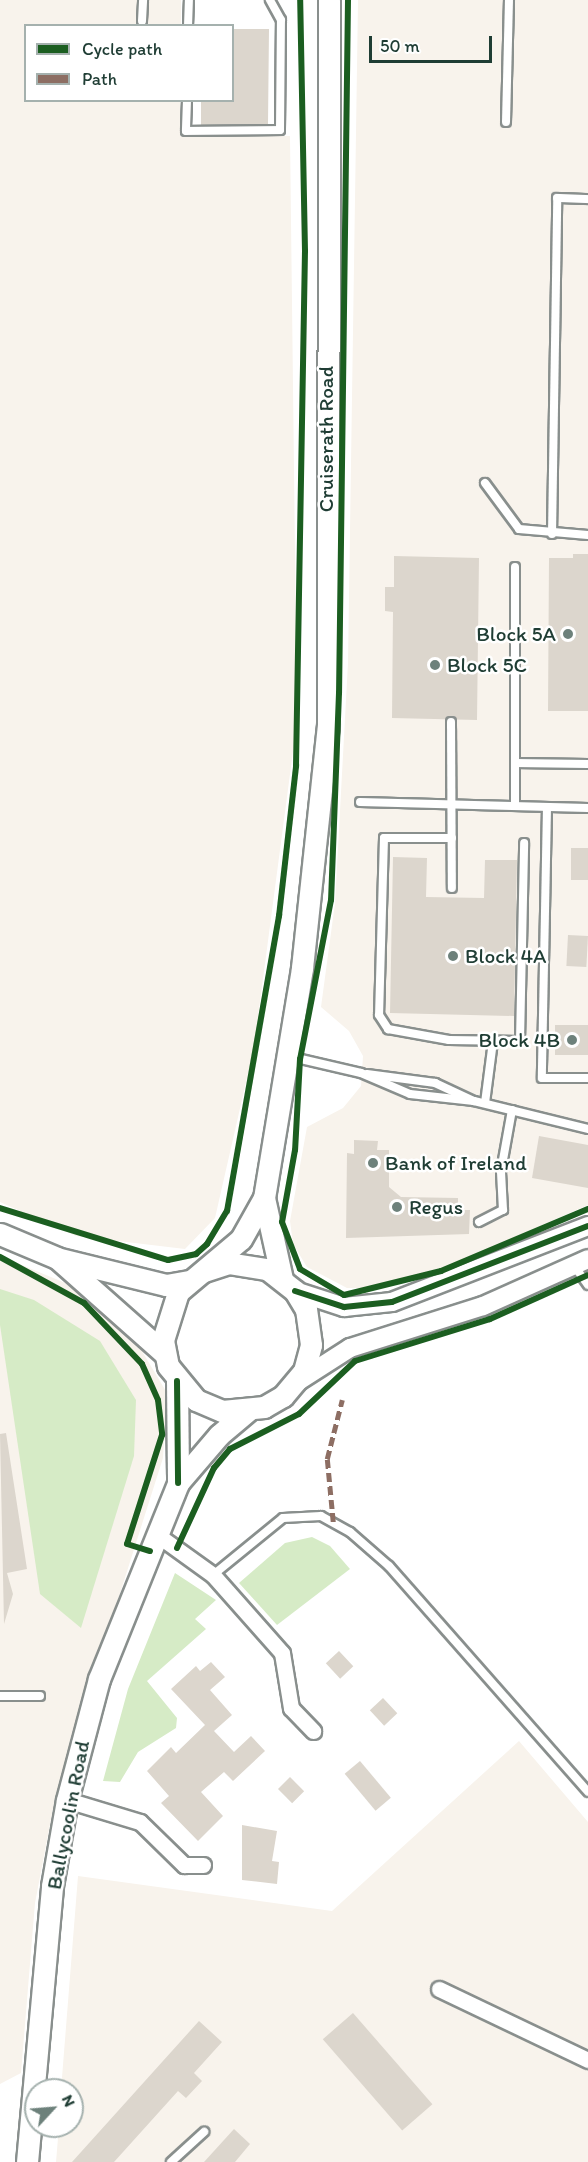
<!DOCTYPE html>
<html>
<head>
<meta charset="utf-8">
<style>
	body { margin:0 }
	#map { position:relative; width:588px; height:2162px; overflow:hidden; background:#fff; font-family:Itim,sans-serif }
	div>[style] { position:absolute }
	.built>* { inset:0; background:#f8f3ec }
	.green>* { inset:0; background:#d6ebc6 }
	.building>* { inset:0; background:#dcd6cd; transform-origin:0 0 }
	.roads { filter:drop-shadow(2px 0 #898f8d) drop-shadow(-2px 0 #898f8d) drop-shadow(0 2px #898f8d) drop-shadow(0 -2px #898f8d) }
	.service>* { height:8px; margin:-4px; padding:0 4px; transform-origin:4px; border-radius:4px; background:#fff }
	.minor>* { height:15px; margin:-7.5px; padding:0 7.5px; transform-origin:7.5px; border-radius:7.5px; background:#fff }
	.tertiary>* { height:18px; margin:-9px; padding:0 9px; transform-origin:9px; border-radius:9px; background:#fff }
	.secondary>* { height:21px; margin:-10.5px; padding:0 10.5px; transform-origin:10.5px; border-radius:10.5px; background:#fff }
	.quiet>* { height:4.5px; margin-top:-2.25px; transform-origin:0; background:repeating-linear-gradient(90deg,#8d6e63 0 9px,transparent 0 13.5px) }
	.cycleway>* { height:6px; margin:-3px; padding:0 3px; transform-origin:3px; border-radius:3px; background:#1b5e20 }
	.dots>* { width:16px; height:16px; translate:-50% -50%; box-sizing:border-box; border:3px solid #fff; border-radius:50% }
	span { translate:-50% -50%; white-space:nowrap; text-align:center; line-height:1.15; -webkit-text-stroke:5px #fff; paint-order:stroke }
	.street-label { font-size:21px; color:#1f3d34 }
	.poi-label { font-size:21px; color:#1f3d34 }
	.right { translate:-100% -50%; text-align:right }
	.left { translate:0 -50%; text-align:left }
	.legend { position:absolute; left:24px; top:24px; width:210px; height:78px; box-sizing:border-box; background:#fff; border:2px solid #a5b1ae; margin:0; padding:8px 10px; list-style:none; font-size:18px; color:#1f3d34 }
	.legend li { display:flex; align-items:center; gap:12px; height:30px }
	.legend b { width:30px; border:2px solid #a5b1ae }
	.north { position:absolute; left:24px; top:2078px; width:60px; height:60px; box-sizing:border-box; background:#fff; border:2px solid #a5b1ae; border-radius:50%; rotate:64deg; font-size:16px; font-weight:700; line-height:24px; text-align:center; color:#1f3d34 }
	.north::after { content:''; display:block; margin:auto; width:21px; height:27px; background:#6d817b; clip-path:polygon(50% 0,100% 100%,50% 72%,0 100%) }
	.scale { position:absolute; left:369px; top:36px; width:123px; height:27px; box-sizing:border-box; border:3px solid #1f3d34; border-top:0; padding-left:8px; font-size:18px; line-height:21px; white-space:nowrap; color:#1f3d34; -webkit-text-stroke:4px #fff; paint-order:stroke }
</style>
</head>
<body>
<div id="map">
	<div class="built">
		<i style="clip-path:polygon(0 0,181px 0,181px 25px,26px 26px,26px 100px,180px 101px,180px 136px,290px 136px,297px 721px,254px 1047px,215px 1218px,185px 1249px,76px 1236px,0 1202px)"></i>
		<i style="clip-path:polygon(358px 0,588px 0,588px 1205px,451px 1265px,371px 1288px,347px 1288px,307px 1267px,293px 1244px,290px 1221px,307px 1127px,343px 1108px,361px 1086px,363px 1056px,349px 1031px,321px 1007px,335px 903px,348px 663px)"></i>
		<i style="clip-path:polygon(0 1256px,80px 1289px,127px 1326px,167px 1393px,163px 1458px,55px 1798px,35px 1903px,21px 2073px,0 2084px)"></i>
		<i style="clip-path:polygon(519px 1741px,588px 1822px,588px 2162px,56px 2162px,59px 2126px,72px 2126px,72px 2090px,61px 2090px,78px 1876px,332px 1911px)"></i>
	</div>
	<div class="green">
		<i style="clip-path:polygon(0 1289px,34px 1300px,100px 1341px,136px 1400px,134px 1456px,81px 1628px,40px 1594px,0 1325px)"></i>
		<i style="clip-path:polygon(312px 1537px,330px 1546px,350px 1569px,277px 1625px,239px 1583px,285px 1543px)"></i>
		<i style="clip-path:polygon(175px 1573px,216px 1600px,195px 1619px,206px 1629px,147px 1681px,177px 1718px,176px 1728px,138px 1752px,120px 1782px,103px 1781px,128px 1689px)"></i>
	</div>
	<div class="building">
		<i style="clip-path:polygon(232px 29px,269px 29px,268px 124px,201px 125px,201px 100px,232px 100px)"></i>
		<i style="clip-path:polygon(573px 554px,588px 554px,588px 711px,548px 711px,549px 558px,573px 558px)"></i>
		<i style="clip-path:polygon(394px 556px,479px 558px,477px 720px,392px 718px,393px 612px,385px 611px,385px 587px,394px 587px)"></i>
		<i style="left:571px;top:848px;width:17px;height:32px"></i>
		<i style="clip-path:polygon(393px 857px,427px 858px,426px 897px,484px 898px,485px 860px,517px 860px,514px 1016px,390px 1013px)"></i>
		<i style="left:568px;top:935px;width:20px;height:31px;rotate:3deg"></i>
		<i style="left:555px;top:1025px;width:33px;height:30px"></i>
		<i style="clip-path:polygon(539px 1136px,588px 1145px,588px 1188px,532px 1178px)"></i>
		<i style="clip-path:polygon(354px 1140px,378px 1141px,377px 1150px,389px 1150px,389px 1187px,401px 1197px,458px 1198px,458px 1210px,470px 1210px,469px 1234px,346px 1238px,347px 1153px,354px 1154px)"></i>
		<i style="clip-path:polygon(6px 1433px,27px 1569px,7px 1573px,13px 1594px,4px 1624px,0 1434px)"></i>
		<i style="left:339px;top:1651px;width:21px;height:18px;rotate:47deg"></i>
		<i style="clip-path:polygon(211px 1662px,225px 1677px,210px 1690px,232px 1715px,214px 1731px,234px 1752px,251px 1736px,265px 1751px,233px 1781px,224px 1772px,201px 1792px,223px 1816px,198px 1841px,161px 1803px,169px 1796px,147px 1771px,171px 1747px,176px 1753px,205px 1725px,171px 1689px,196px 1666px,200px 1671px)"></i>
		<i style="left:383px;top:1698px;width:21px;height:18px;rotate:47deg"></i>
		<i style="left:360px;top:1761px;width:48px;height:20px;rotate:50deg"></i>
		<i style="left:290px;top:1777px;width:20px;height:17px;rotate:45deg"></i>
		<i style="clip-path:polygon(242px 1825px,277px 1831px,272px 1861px,279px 1862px,277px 1884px,242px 1880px)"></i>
		<i style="left:353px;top:2013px;width:121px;height:40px;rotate:49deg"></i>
		<i style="clip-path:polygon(199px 2021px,222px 2042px,194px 2073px,202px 2081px,186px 2098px,178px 2091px,114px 2162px,72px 2162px)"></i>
		<i style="clip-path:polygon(234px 2129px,250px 2144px,235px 2162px,204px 2162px)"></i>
	</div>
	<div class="roads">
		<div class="service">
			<i style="left:142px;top:21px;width:21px;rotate:-87deg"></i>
			<i style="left:188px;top:26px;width:26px;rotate:-88deg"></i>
			<i style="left:187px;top:100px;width:31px;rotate:92deg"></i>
			<i style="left:186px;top:131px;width:94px;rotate:-0.6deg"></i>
			<i style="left:280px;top:130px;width:110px;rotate:-89.5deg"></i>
			<i style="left:281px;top:20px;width:23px;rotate:-119deg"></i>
			<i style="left:506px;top:122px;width:122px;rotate:-88.6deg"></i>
			<i style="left:485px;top:483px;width:57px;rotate:53.5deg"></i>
			<i style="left:519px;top:529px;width:69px;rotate:5deg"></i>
			<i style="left:552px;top:534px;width:336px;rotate:-89.1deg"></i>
			<i style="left:557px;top:198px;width:31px;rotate:2deg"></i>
			<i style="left:451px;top:722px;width:166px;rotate:89.7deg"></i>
			<i style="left:515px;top:763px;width:73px;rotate:0.8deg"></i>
			<i style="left:360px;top:802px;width:228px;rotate:1.5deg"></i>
			<i style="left:515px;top:806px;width:239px;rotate:-90deg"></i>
			<i style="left:547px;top:807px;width:271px;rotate:91.1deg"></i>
			<i style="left:542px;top:1078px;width:46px"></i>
			<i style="left:452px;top:838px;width:68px;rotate:180deg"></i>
			<i style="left:384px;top:838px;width:177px;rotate:91.6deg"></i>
			<i style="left:379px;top:1015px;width:17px;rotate:57deg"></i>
			<i style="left:388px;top:1029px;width:62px;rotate:10.2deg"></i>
			<i style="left:449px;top:1040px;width:71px;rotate:0.8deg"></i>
			<i style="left:520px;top:1041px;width:198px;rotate:-88.8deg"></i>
			<i style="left:288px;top:1056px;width:75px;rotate:13.1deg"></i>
			<i style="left:361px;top:1073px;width:53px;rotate:23.2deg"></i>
			<i style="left:410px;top:1094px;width:64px;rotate:6.2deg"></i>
			<i style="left:474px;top:1101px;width:117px;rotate:13.8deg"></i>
			<i style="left:367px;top:1074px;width:69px;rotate:7.5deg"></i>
			<i style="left:435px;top:1083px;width:43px;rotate:24.8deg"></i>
			<i style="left:485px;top:1103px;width:63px;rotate:-82.6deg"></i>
			<i style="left:479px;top:1222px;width:27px;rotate:-27deg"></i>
			<i style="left:503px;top:1210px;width:39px;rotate:-93deg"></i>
			<i style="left:501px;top:1171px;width:62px;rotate:-79.8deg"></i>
			<i style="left:575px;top:1267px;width:22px;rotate:54deg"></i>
			<i style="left:213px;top:1575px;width:90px;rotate:-39.2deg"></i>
			<i style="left:283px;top:1518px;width:38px;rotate:-3deg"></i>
			<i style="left:321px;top:1516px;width:33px;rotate:29deg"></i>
			<i style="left:350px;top:1532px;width:52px;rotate:41.1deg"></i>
			<i style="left:389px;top:1566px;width:301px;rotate:48.6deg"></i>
			<i style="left:0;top:1696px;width:40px"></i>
			<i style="left:171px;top:2162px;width:45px;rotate:-42.3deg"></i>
		</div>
		<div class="minor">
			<i style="left:156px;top:1534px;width:70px;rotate:35.7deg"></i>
			<i style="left:213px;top:1575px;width:104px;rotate:48.5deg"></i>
			<i style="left:282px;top:1653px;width:56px;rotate:80.7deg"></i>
			<i style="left:291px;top:1708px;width:32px;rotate:46deg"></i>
			<i style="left:67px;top:1800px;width:76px;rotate:16.8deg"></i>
			<i style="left:140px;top:1822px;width:62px;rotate:44.3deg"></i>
			<i style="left:184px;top:1865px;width:19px"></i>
			<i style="left:439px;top:1989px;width:165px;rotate:25.5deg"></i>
		</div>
		<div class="tertiary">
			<i style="left:295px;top:1291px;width:52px;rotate:18.1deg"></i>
			<i style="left:344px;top:1307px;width:48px;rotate:-5.9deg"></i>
			<i style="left:392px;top:1302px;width:210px;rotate:-21.2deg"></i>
			<i style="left:297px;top:1382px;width:63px;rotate:-32.7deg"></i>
			<i style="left:350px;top:1348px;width:139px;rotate:-17.5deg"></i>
			<i style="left:483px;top:1306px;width:115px;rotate:-24.1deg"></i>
		</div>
		<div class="secondary">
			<i style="left:0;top:1234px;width:62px;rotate:22.8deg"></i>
			<i style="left:57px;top:1258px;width:143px;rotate:41.6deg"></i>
			<i style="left:60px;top:1259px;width:109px;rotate:13.8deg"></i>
			<i style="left:166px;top:1285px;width:23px;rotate:-10deg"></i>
			<i style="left:204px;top:1271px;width:25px;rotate:-18deg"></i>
			<i style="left:228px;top:1263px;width:39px;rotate:9deg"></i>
			<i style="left:267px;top:1269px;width:36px;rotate:38deg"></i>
			<i style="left:295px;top:1291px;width:21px;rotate:59deg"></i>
			<i style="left:306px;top:1309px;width:36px;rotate:82deg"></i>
			<i style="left:311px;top:1345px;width:27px;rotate:105deg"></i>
			<i style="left:304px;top:1371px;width:33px;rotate:130deg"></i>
			<i style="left:283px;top:1396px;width:22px;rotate:150deg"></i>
			<i style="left:264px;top:1407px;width:42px;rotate:174.6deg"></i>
			<i style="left:222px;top:1411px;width:28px;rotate:-157deg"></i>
			<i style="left:196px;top:1400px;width:44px;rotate:-129.5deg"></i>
			<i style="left:168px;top:1366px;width:26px;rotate:-101deg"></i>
			<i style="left:163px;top:1340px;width:50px;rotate:-72.6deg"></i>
			<i style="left:178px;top:1292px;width:82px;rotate:-40.1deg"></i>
			<i style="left:241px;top:1239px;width:47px;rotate:-60.7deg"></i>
			<i style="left:282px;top:1279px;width:83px;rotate:-102.5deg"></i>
			<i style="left:264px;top:1198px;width:233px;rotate:-80.6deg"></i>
			<i style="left:302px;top:968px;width:243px;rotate:-83.9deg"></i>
			<i style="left:328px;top:726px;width:726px;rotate:-89.92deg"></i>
			<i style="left:177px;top:1381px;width:102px;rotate:89.4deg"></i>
			<i style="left:27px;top:2162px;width:277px;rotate:-84.8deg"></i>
			<i style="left:52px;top:1886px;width:87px;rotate:-80.1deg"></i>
			<i style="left:67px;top:1800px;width:125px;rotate:-75.2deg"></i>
			<i style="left:99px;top:1679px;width:211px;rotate:-68deg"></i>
			<i style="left:178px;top:1483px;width:63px;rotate:-49.5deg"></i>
			<i style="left:219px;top:1435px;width:38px;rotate:-40deg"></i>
		</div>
	</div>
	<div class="quiet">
		<i style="left:333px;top:1522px;width:63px;rotate:-95.4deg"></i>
		<i style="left:327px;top:1459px;width:61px;rotate:-75.7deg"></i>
	</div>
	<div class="cycleway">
		<i style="left:348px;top:0;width:693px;rotate:90.74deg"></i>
		<i style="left:339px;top:693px;width:207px;rotate:92.2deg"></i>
		<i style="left:331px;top:900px;width:162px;rotate:101deg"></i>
		<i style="left:300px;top:1059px;width:91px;rotate:93.1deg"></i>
		<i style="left:295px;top:1150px;width:73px;rotate:100.2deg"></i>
		<i style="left:282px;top:1222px;width:50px;rotate:69deg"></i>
		<i style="left:300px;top:1269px;width:51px;rotate:30.6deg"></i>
		<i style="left:344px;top:1295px;width:100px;rotate:-13.9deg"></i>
		<i style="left:441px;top:1271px;width:160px;rotate:-22.9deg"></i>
		<i style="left:0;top:1208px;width:176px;rotate:17.2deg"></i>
		<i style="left:168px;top:1260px;width:29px;rotate:-12deg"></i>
		<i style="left:196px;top:1254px;width:15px;rotate:-42deg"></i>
		<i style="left:207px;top:1244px;width:39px;rotate:-59deg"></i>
		<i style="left:227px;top:1211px;width:300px;rotate:-80deg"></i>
		<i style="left:279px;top:916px;width:151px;rotate:-83.5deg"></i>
		<i style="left:296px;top:766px;width:515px;rotate:-89deg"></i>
		<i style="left:305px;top:251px;width:251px;rotate:-91.1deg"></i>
		<i style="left:0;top:1257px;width:96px;rotate:28.7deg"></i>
		<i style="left:84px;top:1303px;width:84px;rotate:46.4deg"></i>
		<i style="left:142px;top:1364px;width:39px;rotate:66deg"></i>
		<i style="left:158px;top:1400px;width:35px;rotate:83deg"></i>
		<i style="left:162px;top:1435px;width:114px;rotate:107.8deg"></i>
		<i style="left:127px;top:1544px;width:24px;rotate:17deg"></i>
		<i style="left:295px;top:1291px;width:52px;rotate:18.1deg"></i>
		<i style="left:344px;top:1307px;width:48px;rotate:-5.9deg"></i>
		<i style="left:392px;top:1302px;width:210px;rotate:-21.2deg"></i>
		<i style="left:177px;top:1381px;width:102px;rotate:89.4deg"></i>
		<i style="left:177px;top:1548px;width:88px;rotate:-65.2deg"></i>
		<i style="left:214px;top:1468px;width:25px;rotate:-50deg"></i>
		<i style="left:230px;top:1449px;width:77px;rotate:-26.9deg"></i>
		<i style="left:299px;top:1414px;width:77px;rotate:-43.4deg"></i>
		<i style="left:355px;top:1361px;width:141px;rotate:-17.3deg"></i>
		<i style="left:490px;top:1319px;width:107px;rotate:-24.2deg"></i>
	</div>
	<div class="dots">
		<i style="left:568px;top:634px;background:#6d817b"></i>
		<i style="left:435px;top:665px;background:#6d817b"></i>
		<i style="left:453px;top:956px;background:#6d817b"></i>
		<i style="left:572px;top:1040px;background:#6d817b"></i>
		<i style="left:373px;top:1163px;background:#6d817b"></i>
		<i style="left:397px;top:1207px;background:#6d817b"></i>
	</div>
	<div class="street-label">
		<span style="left:326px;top:439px;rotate:-90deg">Cruiserath Road</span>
		<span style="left:68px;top:1815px;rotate:-79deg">Ballycoolin Road</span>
	</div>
	<div class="poi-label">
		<span class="right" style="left:556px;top:634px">Block 5A</span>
		<span class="left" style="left:447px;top:665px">Block 5C</span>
		<span class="left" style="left:465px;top:956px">Block 4A</span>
		<span class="right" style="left:560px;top:1040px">Block 4B</span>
		<span class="left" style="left:385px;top:1163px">Bank of Ireland</span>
		<span class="left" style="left:409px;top:1207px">Regus</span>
	</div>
	<ul class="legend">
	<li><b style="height:8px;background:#1b5e20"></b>Cycle path</li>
	<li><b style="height:8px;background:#8d6e63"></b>Path</li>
	</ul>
	<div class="north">N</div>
	<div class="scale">50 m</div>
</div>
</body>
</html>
